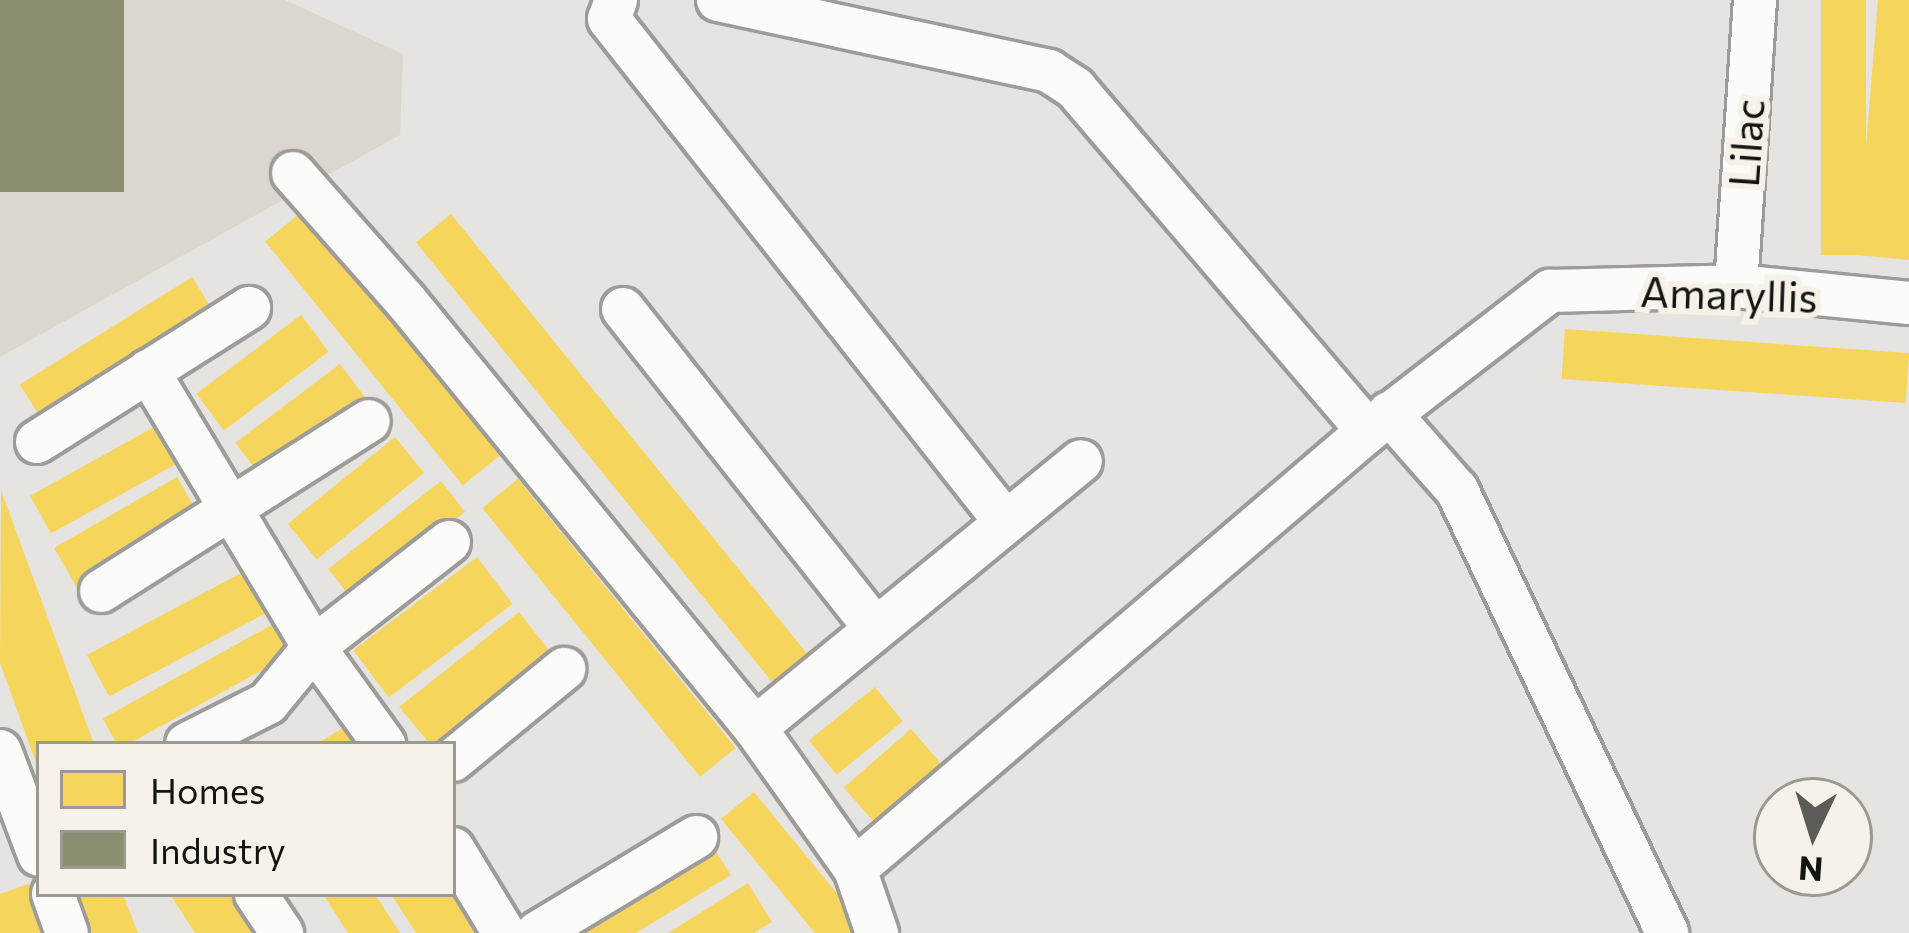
<!DOCTYPE html>
<html>
<head>
<meta charset="utf-8">
<style>
	body { margin:0 }
	#map { position:relative; width:1909px; height:933px; overflow:hidden; background:#e6e4e0; font-family:Commissioner,sans-serif }
	div>[style] { position:absolute }
	.built>* { inset:0; background:#dcd7ce }
	.homes>* { inset:0; background:#f6d55c; transform-origin:0 0 }
	.industry>* { inset:0; background:#8c8c6e; transform-origin:0 0 }
	.roads { filter:drop-shadow(3px 0 #9e9c99) drop-shadow(-3px 0 #9e9c99) drop-shadow(0 3px #9e9c99) drop-shadow(0 -3px #9e9c99) }
	.minor>* { height:42px; margin:-21px; padding:0 21px; transform-origin:21px; border-radius:21px; background:#fbfbfa }
	span { translate:-50% -50%; white-space:nowrap; text-align:center; line-height:1.15; -webkit-text-stroke:12px #f6f2ea; paint-order:stroke }
	.street-label { font-size:42px; color:#141310 }
	.legend { position:absolute; left:36px; top:741px; width:420px; height:156px; box-sizing:border-box; background:#f6f2ea; border:3px solid #9c9993; margin:0; padding:15px 21px; list-style:none; font-size:36px; color:#141310 }
	.legend li { display:flex; align-items:center; gap:24px; height:60px }
	.legend b { width:60px; border:3px solid #9c9993 }
	.north { position:absolute; left:1753px; top:777px; width:120px; height:120px; box-sizing:border-box; background:#f6f2ea; border:3px solid #9c9993; border-radius:50%; rotate:184deg; font-size:33px; font-weight:700; line-height:48px; text-align:center; color:#141310 }
	.north::after { content:''; display:block; margin:auto; width:42px; height:54px; background:#5e5c59; clip-path:polygon(50% 0,100% 100%,50% 72%,0 100%) }
</style>
</head>
<body>
<div id="map">
	<div class="built">
		<i style="clip-path:polygon(0 0,285px 0,403px 54px,400px 135px,0 357px)"></i>
	</div>
	<div class="homes">
		<i style="left:1821px;top:0;width:45px;height:255px"></i>
		<i style="clip-path:polygon(1878px 0,1909px 0,1909px 260px,1857px 255px)"></i>
		<i style="left:304px;top:210px;width:314px;height:50px;rotate:51deg"></i>
		<i style="left:451px;top:214px;width:570px;height:45px;rotate:51deg"></i>
		<i style="left:192px;top:277px;width:38px;height:203px;rotate:58deg"></i>
		<i style="left:301px;top:315px;width:46px;height:131px;rotate:53deg"></i>
		<i style="left:1565px;top:329px;width:345px;height:50px;rotate:4deg"></i>
		<i style="left:340px;top:364px;width:45px;height:131px;rotate:53deg"></i>
		<i style="left:156px;top:426px;width:43px;height:144px;rotate:61deg"></i>
		<i style="left:395px;top:437px;width:46px;height:138px;rotate:51deg"></i>
		<i style="left:177px;top:477px;width:48px;height:142px;rotate:60deg"></i>
		<i style="left:518px;top:479px;width:346px;height:46px;rotate:51deg"></i>
		<i style="left:441px;top:481px;width:39px;height:143px;rotate:52deg"></i>
		<i style="clip-path:polygon(1px 490px,94px 744px,39px 744px,38px 768px,0 663px)"></i>
		<i style="left:477px;top:557px;width:59px;height:155px;rotate:53deg"></i>
		<i style="left:245px;top:571px;width:47px;height:179px;rotate:62deg"></i>
		<i style="clip-path:polygon(519px 612px,555px 658px,445px 744px,430px 744px,399px 707px)"></i>
		<i style="left:275px;top:623px;width:35px;height:197px;rotate:61deg"></i>
		<i style="left:875px;top:687px;width:44px;height:85px;rotate:51deg"></i>
		<i style="clip-path:polygon(344px 727px,355px 744px,317px 744px)"></i>
		<i style="left:911px;top:729px;width:52px;height:89px;rotate:49deg"></i>
		<i style="clip-path:polygon(754px 792px,866px 929px,861px 933px,815px 933px,721px 819px)"></i>
		<i style="clip-path:polygon(711px 844px,731px 875px,636px 933px,567px 933px)"></i>
		<i style="clip-path:polygon(748px 883px,772px 922px,754px 933px,668px 933px)"></i>
		<i style="clip-path:polygon(28px 884px,45px 933px,0 933px,0 894px)"></i>
		<i style="clip-path:polygon(76px 894px,123px 894px,138px 933px,91px 933px)"></i>
		<i style="clip-path:polygon(170px 894px,229px 894px,253px 933px,195px 933px)"></i>
		<i style="clip-path:polygon(323px 894px,375px 894px,400px 933px,348px 933px)"></i>
		<i style="clip-path:polygon(391px 894px,452px 894px,477px 933px,416px 933px)"></i>
	</div>
	<div class="industry">
		<i style="left:0;top:0;width:124px;height:192px"></i>
	</div>
	<div class="roads">
		<div class="minor">
			<i style="left:616px;top:0;width:20px;rotate:110deg"></i>
			<i style="left:609px;top:19px;width:638px;rotate:51.75deg"></i>
			<i style="left:718px;top:0;width:339px;rotate:12.1deg"></i>
			<i style="left:1049px;top:71px;width:31px;rotate:33deg"></i>
			<i style="left:1075px;top:88px;width:451px;rotate:49.5deg"></i>
			<i style="left:293px;top:173px;width:169px;rotate:48.6deg"></i>
			<i style="left:405px;top:300px;width:553px;rotate:50.73deg"></i>
			<i style="left:755px;top:728px;width:173px;rotate:54.7deg"></i>
			<i style="left:855px;top:869px;width:68px;rotate:71deg"></i>
			<i style="left:1736px;top:286px;width:287px;rotate:-86.2deg"></i>
			<i style="left:623px;top:309px;width:405px;rotate:51.7deg"></i>
			<i style="left:148px;top:371px;width:322px;rotate:59deg"></i>
			<i style="left:314px;top:647px;width:120px;rotate:54.2deg"></i>
			<i style="left:1389px;top:413px;width:103px;rotate:48.6deg"></i>
			<i style="left:1457px;top:490px;width:490px;rotate:64.6deg"></i>
			<i style="left:37px;top:442px;width:251px;rotate:-32.3deg"></i>
			<i style="left:101px;top:591px;width:317px;rotate:-32.4deg"></i>
			<i style="left:755px;top:728px;width:421px;rotate:-39.3deg"></i>
			<i style="left:187px;top:744px;width:91px;rotate:-26.8deg"></i>
			<i style="left:268px;top:703px;width:72px;rotate:-50.6deg"></i>
			<i style="left:314px;top:647px;width:171px;rotate:-37.9deg"></i>
			<i style="left:0;top:751px;width:111px;rotate:69.4deg"></i>
			<i style="left:453px;top:760px;width:144px;rotate:-39.3deg"></i>
			<i style="left:453px;top:849px;width:98px;rotate:58.7deg"></i>
			<i style="left:855px;top:869px;width:675px;rotate:-40.49deg"></i>
			<i style="left:1368px;top:431px;width:230px;rotate:-37.6deg"></i>
			<i style="left:1550px;top:291px;width:186px;rotate:-1.5deg"></i>
			<i style="left:1736px;top:286px;width:174px;rotate:5.6deg"></i>
			<i style="left:53px;top:894px;width:41px;rotate:70.3deg"></i>
			<i style="left:256px;top:894px;width:47px;rotate:56.3deg"></i>
			<i style="left:537px;top:933px;width:186px;rotate:-31.1deg"></i>
		</div>
	</div>
	<div class="street-label">
		<span style="left:1745px;top:143px;rotate:-86deg">Lilac</span>
		<span style="left:1729px;top:293px;rotate:2deg">Amaryllis</span>
	</div>
	<ul class="legend">
	<li><b style="height:33px;background:#f6d55c"></b>Homes</li>
	<li><b style="height:33px;background:#8c8c6e"></b>Industry</li>
	</ul>
	<div class="north">N</div>
</div>
</body>
</html>
